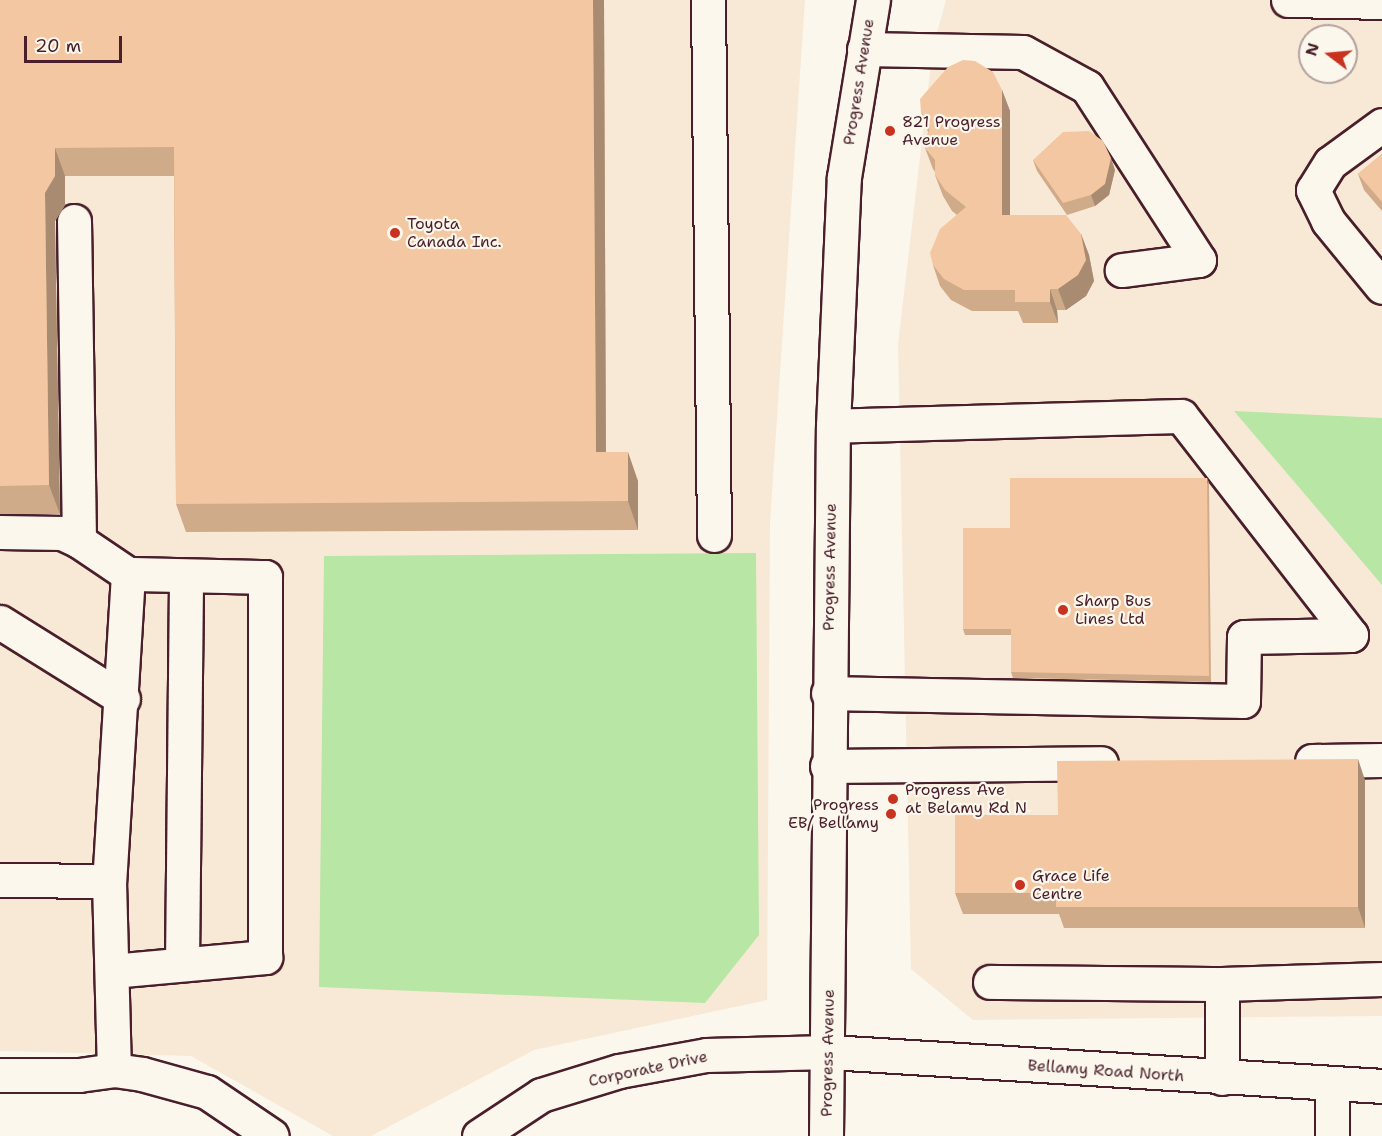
<!DOCTYPE html>
<html>
<head>
<meta charset="utf-8">
<style>
	body { margin:0 }
	#map { position:relative; width:1382px; height:1136px; overflow:hidden; background:#fbf7ec; font-family:"Shantell Sans",sans-serif }
	div>[style] { position:absolute }
	.built>* { inset:0; background:#f8e9d6 }
	.green>* { inset:0; background:#b7e6a5 }
	.roads { filter:drop-shadow(2px 0 #4a1f2b) drop-shadow(-2px 0 #4a1f2b) drop-shadow(0 2px #4a1f2b) drop-shadow(0 -2px #4a1f2b) }
	.minor>* { height:33px; margin:-16.5px; padding:0 16.5px; transform-origin:16.5px; border-radius:16.5px; background:#fbf7ec }
	.major>* { height:33px; margin:-16.5px; padding:0 16.5px; transform-origin:16.5px; border-radius:16.5px; background:#fbf7ec }
	.wall>* { inset:0; background:#d0ab8a }
	.shaded-wall>* { inset:0; background:#a98b71; transform-origin:0 0 }
	.building>* { inset:0; background:#f2c7a1 }
	.dots>* { width:16px; height:16px; translate:-50% -50%; box-sizing:border-box; border:3px solid #fbf7ec; border-radius:50% }
	span { translate:-50% -50%; white-space:nowrap; text-align:center; line-height:1.15; -webkit-text-stroke:4.5px #fbf7ec; paint-order:stroke }
	.street-label { font-size:16px; color:#4a1f2b }
	.poi-label { font-size:16px; color:#4a1f2b }
	.left { translate:0 -50%; text-align:left }
	.right { translate:-100% -50%; text-align:right }
	.north { position:absolute; left:1298px; top:24px; width:60px; height:60px; box-sizing:border-box; background:#fbf7ec; border:2px solid #b4a19f; border-radius:50%; rotate:286deg; font-size:16px; font-weight:700; line-height:24px; text-align:center; color:#4a1f2b }
	.north::after { content:''; display:block; margin:auto; width:21px; height:27px; background:#c8321e; clip-path:polygon(50% 0,100% 100%,50% 72%,0 100%) }
	.scale { position:absolute; left:24px; top:36px; width:98px; height:27px; box-sizing:border-box; border:3px solid #4a1f2b; border-top:0; padding-left:8px; font-size:18px; line-height:21px; white-space:nowrap; color:#4a1f2b; -webkit-text-stroke:4px #fbf7ec; paint-order:stroke }
</style>
</head>
<body>
<div id="map">
	<div class="built">
		<i style="clip-path:polygon(0 0,805px 0,770px 523px,767px 1000px,534px 1050px,371px 1136px,333px 1136px,191px 1056px,0 1051px)"></i>
		<i style="clip-path:polygon(evenodd,946px 0,1382px 0,1382px 1016px,973px 1020px,911px 969px,898px 344px,933px 47px,946px 0,1310px 36px,1346px 36px,1346px 72px,1310px 72px,1310px 36px)"></i>
	</div>
	<div class="green">
		<i style="clip-path:polygon(1234px 411px,1382px 418px,1382px 585px)"></i>
		<i style="clip-path:polygon(756px 553px,759px 935px,705px 1003px,319px 987px,324px 556px)"></i>
	</div>
	<div class="roads">
		<div class="minor">
			<i style="left:708px;top:0;width:535px;rotate:89.36deg"></i>
			<i style="left:1288px;top:0;width:94px;rotate:1.2deg"></i>
			<i style="left:864px;top:49px;width:159px;rotate:1.1deg"></i>
			<i style="left:1023px;top:52px;width:73px;rotate:28.7deg"></i>
			<i style="left:1087px;top:87px;width:206px;rotate:57.1deg"></i>
			<i style="left:1199px;top:260px;width:78px;rotate:172.6deg"></i>
			<i style="left:1382px;top:125px;width:64px;rotate:143.8deg"></i>
			<i style="left:1330px;top:163px;width:32px;rotate:122deg"></i>
			<i style="left:1313px;top:190px;width:34px;rotate:64deg"></i>
			<i style="left:1328px;top:221px;width:85px;rotate:50.7deg"></i>
			<i style="left:74px;top:221px;width:320px;rotate:89.1deg"></i>
			<i style="left:79px;top:541px;width:59px;rotate:34deg"></i>
			<i style="left:128px;top:574px;width:308px;rotate:93.5deg"></i>
			<i style="left:109px;top:881px;width:189px;rotate:88.5deg"></i>
			<i style="left:0;top:532px;width:62px;rotate:0.9deg"></i>
			<i style="left:62px;top:533px;width:19px;rotate:25deg"></i>
			<i style="left:0;top:622px;width:145px;rotate:32deg"></i>
			<i style="left:828px;top:693px;width:415px;rotate:1.1deg"></i>
			<i style="left:1243px;top:701px;width:64px;rotate:-89.1deg"></i>
			<i style="left:1244px;top:637px;width:107px;rotate:-1.1deg"></i>
			<i style="left:1351px;top:635px;width:277px;rotate:-127.8deg"></i>
			<i style="left:1181px;top:416px;width:348px;rotate:178.4deg"></i>
			<i style="left:1312px;top:761px;width:70px;rotate:-0.8deg"></i>
			<i style="left:827px;top:766px;width:274px;rotate:-0.6deg"></i>
			<i style="left:0;top:880px;width:109px;rotate:0.5deg"></i>
			<i style="left:182px;top:964px;width:388px;rotate:-89.4deg"></i>
			<i style="left:112px;top:971px;width:154px;rotate:-5.2deg"></i>
			<i style="left:265px;top:957px;width:380px;rotate:-90deg"></i>
			<i style="left:265px;top:577px;width:137px;rotate:-178.7deg"></i>
			<i style="left:990px;top:982px;width:232px;rotate:0.5deg"></i>
			<i style="left:1222px;top:984px;width:94px;rotate:90deg"></i>
			<i style="left:1222px;top:984px;width:160px;rotate:-1.8deg"></i>
			<i style="left:0;top:1075px;width:79px"></i>
			<i style="left:79px;top:1075px;width:35px;rotate:-8deg"></i>
			<i style="left:114px;top:1070px;width:28px;rotate:8deg"></i>
			<i style="left:142px;top:1074px;width:67px;rotate:15.5deg"></i>
			<i style="left:207px;top:1092px;width:78px;rotate:34.1deg"></i>
			<i style="left:479px;top:1136px;width:74px;rotate:-33.5deg"></i>
			<i style="left:541px;top:1095px;width:82px;rotate:-17.1deg"></i>
			<i style="left:619px;top:1071px;width:88px;rotate:-10.4deg"></i>
			<i style="left:706px;top:1055px;width:124px;rotate:-1.4deg"></i>
			<i style="left:830px;top:1052px;width:553px;rotate:3.52deg"></i>
			<i style="left:1332px;top:1136px;width:51px;rotate:-90deg"></i>
		</div>
		<div class="major">
			<i style="left:826px;top:1136px;width:710px;rotate:-89.44deg"></i>
			<i style="left:833px;top:426px;width:249px;rotate:-87.5deg"></i>
			<i style="left:844px;top:177px;width:179px;rotate:-80.7deg"></i>
		</div>
	</div>
	<div class="wall">
		<i style="clip-path:polygon(0 0,604px 0,606px 452px,638px 481px,638px 530px,186px 532px,176px 504px,174px 176px,65px 176px,65px 205px,55px 221px,60px 514px,0 514px)"></i>
		<i style="clip-path:polygon(1002px 90px,1010px 111px,1010px 215px,1081px 234px,1089px 255px,1094px 281px,1086px 296px,1066px 310px,1057px 310px,1058px 323px,1023px 323px,1018px 311px,972px 311px,951px 300px,940px 286px,933px 265px,957px 215px,952px 211px,943px 196px,935px 175px,935px 172px,933px 169px,925px 148px,928px 132px,921px 112px)"></i>
		<i style="clip-path:polygon(1382px 154px,1382px 211px,1364px 190px,1358px 174px)"></i>
		<i style="clip-path:polygon(1033px 160px,1115px 170px,1109px 195px,1095px 206px,1067px 215px,1037px 171px)"></i>
		<i style="clip-path:polygon(1207px 478px,1209px 483px,1211px 682px,1013px 678px,1011px 672px,1011px 635px,965px 635px,963px 629px,1010px 528px)"></i>
		<i style="clip-path:polygon(1365px 780px,1365px 928px,1064px 928px,1059px 914px,963px 914px,955px 893px,1058px 815px)"></i>
	</div>
	<div class="shaded-wall">
		<i style="clip-path:polygon(593px 0,604px 0,606px 481px,596px 452px)"></i>
		<i style="clip-path:polygon(1002px 90px,1010px 111px,1010px 236px,1002px 215px)"></i>
		<i style="clip-path:polygon(55px 148px,65px 176px,65px 205px,55px 221px,60px 514px,49px 485px,45px 193px)"></i>
		<i style="clip-path:polygon(1111px 158px,1115px 170px,1109px 195px,1095px 206px,1091px 195px)"></i>
		<i style="clip-path:polygon(1081px 234px,1089px 255px,1094px 281px,1086px 296px,1066px 310px,1058px 289px)"></i>
		<i style="clip-path:polygon(1050px 289px,1057px 310px,1058px 323px,1050px 302px)"></i>
		<i style="clip-path:polygon(628px 452px,638px 481px,638px 530px,628px 501px)"></i>
		<i style="left:1207px;top:478px;width:5px;height:198px;rotate:68deg"></i>
		<i style="clip-path:polygon(1358px 759px,1365px 780px,1365px 928px,1358px 907px)"></i>
	</div>
	<div class="building">
		<i style="clip-path:polygon(0 0,593px 0,596px 452px,628px 452px,628px 501px,176px 504px,174px 147px,55px 148px,55px 176px,45px 193px,49px 485px,0 486px)"></i>
		<i style="clip-path:polygon(963px 60px,975px 61px,993px 72px,1002px 90px,1002px 215px,1066px 215px,1081px 234px,1086px 260px,1078px 275px,1058px 289px,1050px 289px,1050px 302px,1015px 302px,1015px 290px,964px 290px,944px 279px,933px 265px,930px 253px,940px 229px,966px 207px,945px 190px,935px 175px,935px 160px,925px 148px,930px 125px,921px 112px,920px 99px,948px 67px)"></i>
		<i style="clip-path:polygon(1089px 131px,1103px 141px,1111px 158px,1105px 184px,1091px 195px,1063px 203px,1033px 160px,1063px 132px)"></i>
		<i style="clip-path:polygon(1382px 154px,1382px 202px,1358px 174px)"></i>
		<i style="clip-path:polygon(1010px 478px,1207px 478px,1209px 676px,1011px 672px,1011px 629px,963px 629px,963px 528px,1010px 528px)"></i>
		<i style="clip-path:polygon(1358px 759px,1358px 907px,1056px 907px,1056px 893px,955px 893px,955px 815px,1058px 815px,1057px 761px)"></i>
	</div>
	<div class="dots">
		<i style="left:890px;top:131px;background:#c8321e"></i>
		<i style="left:395px;top:233px;background:#c8321e"></i>
		<i style="left:1063px;top:610px;background:#c8321e"></i>
		<i style="left:893px;top:799px;background:#c8321e"></i>
		<i style="left:891px;top:814px;background:#c8321e"></i>
		<i style="left:1020px;top:885px;background:#c8321e"></i>
	</div>
	<div class="street-label">
		<span style="left:859px;top:82px;rotate:-81deg">Progress Avenue</span>
		<span style="left:830px;top:567px;rotate:-89deg">Progress Avenue</span>
		<span style="left:828px;top:1053px;rotate:-89deg">Progress Avenue</span>
		<span style="left:648px;top:1069px;rotate:-12deg">Corporate Drive</span>
		<span style="left:1106px;top:1071px;rotate:4deg">Bellamy Road North</span>
	</div>
	<div class="poi-label">
		<span class="left" style="left:902px;top:131px">821 Progress<br>Avenue</span>
		<span class="left" style="left:407px;top:233px">Toyota<br>Canada Inc.</span>
		<span class="left" style="left:1075px;top:610px">Sharp Bus<br>Lines Ltd</span>
		<span class="left" style="left:905px;top:799px">Progress Ave<br>at Belamy Rd N</span>
		<span class="right" style="left:879px;top:814px">Progress<br>EB/ Bellamy</span>
		<span class="left" style="left:1032px;top:885px">Grace Life<br>Centre</span>
	</div>
	<div class="north">N</div>
	<div class="scale">20 m</div>
</div>
</body>
</html>
